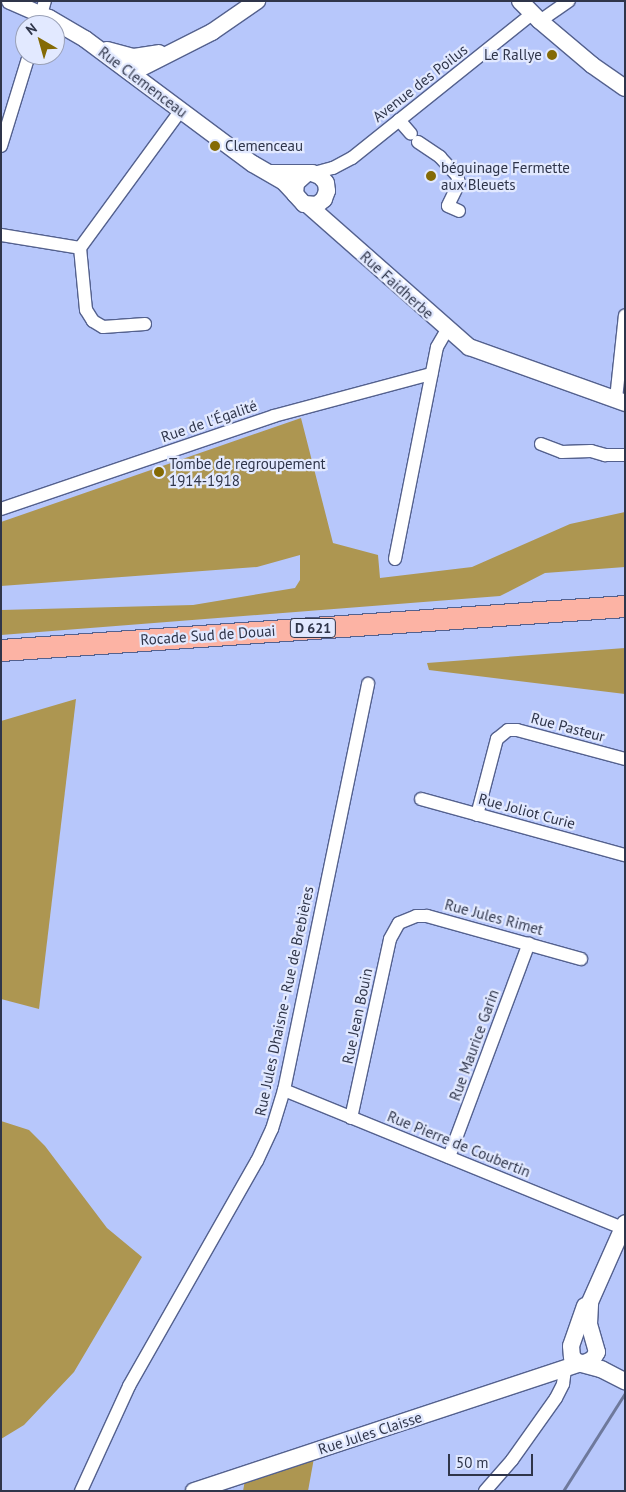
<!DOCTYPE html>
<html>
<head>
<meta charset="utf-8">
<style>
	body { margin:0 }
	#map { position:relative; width:626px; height:1492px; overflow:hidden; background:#b7c7fb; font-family:"PT Sans",sans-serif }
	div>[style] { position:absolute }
	.green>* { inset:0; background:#ad9651 }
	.roads { filter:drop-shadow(1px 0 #54618e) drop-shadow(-1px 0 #54618e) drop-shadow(0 1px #54618e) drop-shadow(0 -1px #54618e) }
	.minor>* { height:12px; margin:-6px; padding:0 6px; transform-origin:6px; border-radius:6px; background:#fff }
	.tertiary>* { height:16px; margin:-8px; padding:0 8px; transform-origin:8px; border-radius:8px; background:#fff }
	.trunk>* { height:21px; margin:-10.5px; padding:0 10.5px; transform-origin:10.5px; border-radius:10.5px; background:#fcb3a4 }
	.rail>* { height:3px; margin:-1.5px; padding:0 1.5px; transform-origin:1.5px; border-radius:1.5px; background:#6e799c }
	.dots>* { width:14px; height:14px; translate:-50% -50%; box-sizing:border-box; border:2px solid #e2e9ff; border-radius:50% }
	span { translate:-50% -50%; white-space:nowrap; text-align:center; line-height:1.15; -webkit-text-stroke:4.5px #e2e9ff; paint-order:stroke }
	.shield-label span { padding:1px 4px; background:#e2e9ff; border:1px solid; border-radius:4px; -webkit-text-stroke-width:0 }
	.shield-label { font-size:14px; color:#2f354a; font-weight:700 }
	.poi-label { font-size:15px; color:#2f354a }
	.right { translate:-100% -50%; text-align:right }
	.left { translate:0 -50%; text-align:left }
	.street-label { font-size:15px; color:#2f354a }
	.frame { position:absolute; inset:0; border:2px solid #2f354a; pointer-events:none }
	.north { position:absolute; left:15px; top:15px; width:50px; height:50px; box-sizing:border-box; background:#e2e9ff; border:1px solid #9aa1b7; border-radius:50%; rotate:322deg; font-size:14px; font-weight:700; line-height:20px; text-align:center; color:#2f354a }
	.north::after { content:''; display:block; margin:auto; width:18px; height:22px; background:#846a05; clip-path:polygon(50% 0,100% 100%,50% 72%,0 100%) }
	.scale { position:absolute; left:448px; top:1454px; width:85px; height:22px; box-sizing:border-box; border:2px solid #2f354a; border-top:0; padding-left:6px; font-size:15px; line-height:18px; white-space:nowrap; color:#2f354a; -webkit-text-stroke:4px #e2e9ff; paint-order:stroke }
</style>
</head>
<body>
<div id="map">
	<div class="green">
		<i style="clip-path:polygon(301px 418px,333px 543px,378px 555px,380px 578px,472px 567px,570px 524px,625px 512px,625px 567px,545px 573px,500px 596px,1px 635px,1px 610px,193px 605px,295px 588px,300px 580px,300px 555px,257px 567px,1px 586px,1px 522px)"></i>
		<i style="clip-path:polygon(625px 648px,625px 694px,429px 670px,427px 663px)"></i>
		<i style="clip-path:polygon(76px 699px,39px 1009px,1px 999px,1px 721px)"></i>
		<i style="clip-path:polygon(1px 1121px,29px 1130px,45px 1146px,107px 1228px,142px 1257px,74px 1372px,24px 1425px,1px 1439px)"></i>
		<i style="clip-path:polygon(314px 1458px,308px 1491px,243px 1491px,245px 1480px)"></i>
	</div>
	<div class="roads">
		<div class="minor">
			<i style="left:540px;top:21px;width:35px;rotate:-35deg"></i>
			<i style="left:38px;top:25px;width:25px;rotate:-74deg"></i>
			<i style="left:399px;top:120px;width:18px;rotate:49deg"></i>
			<i style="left:418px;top:142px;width:27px;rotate:34deg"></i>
			<i style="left:440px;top:157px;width:25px;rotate:47deg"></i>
			<i style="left:457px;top:175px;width:8px;rotate:76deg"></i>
			<i style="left:459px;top:183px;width:25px;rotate:116deg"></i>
			<i style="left:448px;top:206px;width:12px;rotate:24deg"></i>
			<i style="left:1px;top:146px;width:95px;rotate:-72.9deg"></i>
			<i style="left:314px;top:173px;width:20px;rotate:-15deg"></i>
			<i style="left:333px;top:168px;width:21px;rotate:-28deg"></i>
			<i style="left:352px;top:158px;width:231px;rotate:-38.7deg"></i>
			<i style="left:1px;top:235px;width:80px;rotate:9.3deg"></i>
			<i style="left:145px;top:324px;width:42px;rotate:175.9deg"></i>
			<i style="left:103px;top:327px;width:12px;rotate:-149deg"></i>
			<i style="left:93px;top:321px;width:13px;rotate:-122deg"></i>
			<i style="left:86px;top:310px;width:62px;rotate:-95.5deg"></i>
			<i style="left:80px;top:248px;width:171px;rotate:-53.8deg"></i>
			<i style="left:616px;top:399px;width:84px;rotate:-83.9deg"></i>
			<i style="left:541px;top:444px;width:22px;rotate:21deg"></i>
			<i style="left:562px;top:452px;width:29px;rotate:-2deg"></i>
			<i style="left:591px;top:451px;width:15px;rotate:16deg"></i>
			<i style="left:605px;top:455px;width:20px"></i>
			<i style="left:1px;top:509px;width:288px;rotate:-18.8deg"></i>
			<i style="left:274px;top:416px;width:163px;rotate:-15deg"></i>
			<i style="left:395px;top:559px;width:216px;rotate:-78.8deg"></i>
			<i style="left:437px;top:347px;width:20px;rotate:-60deg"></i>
			<i style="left:421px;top:799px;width:212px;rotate:15.4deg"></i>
			<i style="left:477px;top:815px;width:79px;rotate:-75.3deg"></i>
			<i style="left:497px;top:739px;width:14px;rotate:-39deg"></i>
			<i style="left:508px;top:730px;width:9px"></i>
			<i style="left:517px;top:730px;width:112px;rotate:15deg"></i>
			<i style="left:284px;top:1090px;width:365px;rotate:22.2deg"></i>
			<i style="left:351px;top:1118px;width:183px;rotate:-77.7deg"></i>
			<i style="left:390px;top:939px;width:18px;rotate:-61deg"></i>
			<i style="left:399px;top:923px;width:18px;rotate:-22deg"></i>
			<i style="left:416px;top:916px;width:11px"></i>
			<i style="left:427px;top:916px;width:160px;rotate:15.6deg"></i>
			<i style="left:449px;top:1157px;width:228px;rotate:-69.5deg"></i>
			<i style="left:81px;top:1491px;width:115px;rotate:-65.4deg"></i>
			<i style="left:129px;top:1386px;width:259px;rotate:-60.4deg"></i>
			<i style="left:257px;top:1161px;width:35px;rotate:-65deg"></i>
			<i style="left:272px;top:1129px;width:41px;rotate:-72.9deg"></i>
			<i style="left:284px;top:1090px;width:415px;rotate:-78.3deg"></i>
			<i style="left:485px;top:1491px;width:41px;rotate:-48.9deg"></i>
			<i style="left:512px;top:1460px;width:76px;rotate:-54.6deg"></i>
			<i style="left:556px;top:1398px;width:16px;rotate:-63deg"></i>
			<i style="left:563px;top:1384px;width:14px;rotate:-82deg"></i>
		</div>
		<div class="tertiary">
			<i style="left:10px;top:1px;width:43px;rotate:23.6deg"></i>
			<i style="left:49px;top:18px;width:42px;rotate:30.3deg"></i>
			<i style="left:85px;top:39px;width:209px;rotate:36.7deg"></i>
			<i style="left:253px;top:164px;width:36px;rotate:30deg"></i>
			<i style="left:284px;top:182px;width:16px;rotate:47deg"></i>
			<i style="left:520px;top:1px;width:28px;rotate:45deg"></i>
			<i style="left:540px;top:21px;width:68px;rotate:40.2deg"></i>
			<i style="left:592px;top:65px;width:40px;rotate:34.9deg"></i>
			<i style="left:107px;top:50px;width:28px;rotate:15deg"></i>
			<i style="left:134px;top:57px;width:25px;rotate:-9deg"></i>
			<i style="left:131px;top:73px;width:91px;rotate:-26.8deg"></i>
			<i style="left:212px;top:32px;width:55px;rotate:-34.6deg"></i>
			<i style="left:270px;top:173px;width:42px"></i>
			<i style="left:312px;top:173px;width:9px;rotate:21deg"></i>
			<i style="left:320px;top:176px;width:9px;rotate:49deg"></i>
			<i style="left:326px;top:183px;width:8px;rotate:83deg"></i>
			<i style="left:327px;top:191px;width:9px;rotate:111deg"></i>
			<i style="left:324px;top:199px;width:9px;rotate:139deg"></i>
			<i style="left:317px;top:205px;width:13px;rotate:-176deg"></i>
			<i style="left:304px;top:204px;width:13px;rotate:-132deg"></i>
			<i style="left:295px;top:194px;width:11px;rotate:-85deg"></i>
			<i style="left:296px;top:183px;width:13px;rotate:-42deg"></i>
			<i style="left:308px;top:205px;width:215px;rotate:41.4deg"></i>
			<i style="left:469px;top:347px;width:166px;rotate:19.7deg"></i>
			<i style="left:585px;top:1306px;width:42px;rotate:109.3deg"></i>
			<i style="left:571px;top:1346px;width:11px;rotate:85deg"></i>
			<i style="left:572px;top:1357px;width:8px;rotate:45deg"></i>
			<i style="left:578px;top:1363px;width:24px;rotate:15deg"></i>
			<i style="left:601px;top:1369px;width:27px;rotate:27deg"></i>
			<i style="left:583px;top:1364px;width:11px;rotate:-27deg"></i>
			<i style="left:593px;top:1359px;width:8px;rotate:-60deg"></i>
			<i style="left:597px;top:1352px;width:29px;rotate:-106deg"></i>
			<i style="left:589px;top:1324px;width:22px;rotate:-87deg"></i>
			<i style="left:590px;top:1302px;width:86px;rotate:-66.1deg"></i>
			<i style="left:194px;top:1491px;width:408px;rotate:-18.3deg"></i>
		</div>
		<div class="trunk">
			<i style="left:1px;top:650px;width:626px;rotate:-4.03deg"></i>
		</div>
	</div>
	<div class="rail">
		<i style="left:563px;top:1491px;width:116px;rotate:-57.7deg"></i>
	</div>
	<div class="dots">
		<i style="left:552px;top:55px;background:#846a05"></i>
		<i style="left:215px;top:146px;background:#846a05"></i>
		<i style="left:431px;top:176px;background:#846a05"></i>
		<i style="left:159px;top:472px;background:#846a05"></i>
	</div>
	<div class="shield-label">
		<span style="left:313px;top:628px">D 621</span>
	</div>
	<div class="poi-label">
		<span class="right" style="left:542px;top:55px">Le Rallye</span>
		<span class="left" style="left:225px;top:146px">Clemenceau</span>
		<span class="left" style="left:441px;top:176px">béguinage Fermette<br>aux Bleuets</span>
		<span class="left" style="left:169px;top:472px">Tombe de regroupement<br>1914-1918</span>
	</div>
	<div class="street-label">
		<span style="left:143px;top:82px;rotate:37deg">Rue Clemenceau</span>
		<span style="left:420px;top:83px;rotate:-38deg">Avenue des Poilus</span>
		<span style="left:397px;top:285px;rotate:42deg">Rue Faidherbe</span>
		<span style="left:209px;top:421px;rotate:-19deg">Rue de l'Égalité</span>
		<span style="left:208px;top:635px;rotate:-4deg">Rocade Sud de Douai</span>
		<span style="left:568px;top:727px;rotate:15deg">Rue Pasteur</span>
		<span style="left:527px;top:811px;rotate:15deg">Rue Joliot Curie</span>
		<span style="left:494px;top:917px;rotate:15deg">Rue Jules Rimet</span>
		<span style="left:284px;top:1001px;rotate:-78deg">Rue Jules Dhaisne - Rue de Brebières</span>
		<span style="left:357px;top:1016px;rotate:-78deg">Rue Jean Bouin</span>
		<span style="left:474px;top:1045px;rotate:-70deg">Rue Maurice Garin</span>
		<span style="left:459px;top:1144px;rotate:22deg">Rue Pierre de Coubertin</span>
		<span style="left:370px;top:1433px;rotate:-18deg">Rue Jules Claisse</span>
	</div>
	<div class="frame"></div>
	<div class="north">N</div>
	<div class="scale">50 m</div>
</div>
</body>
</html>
